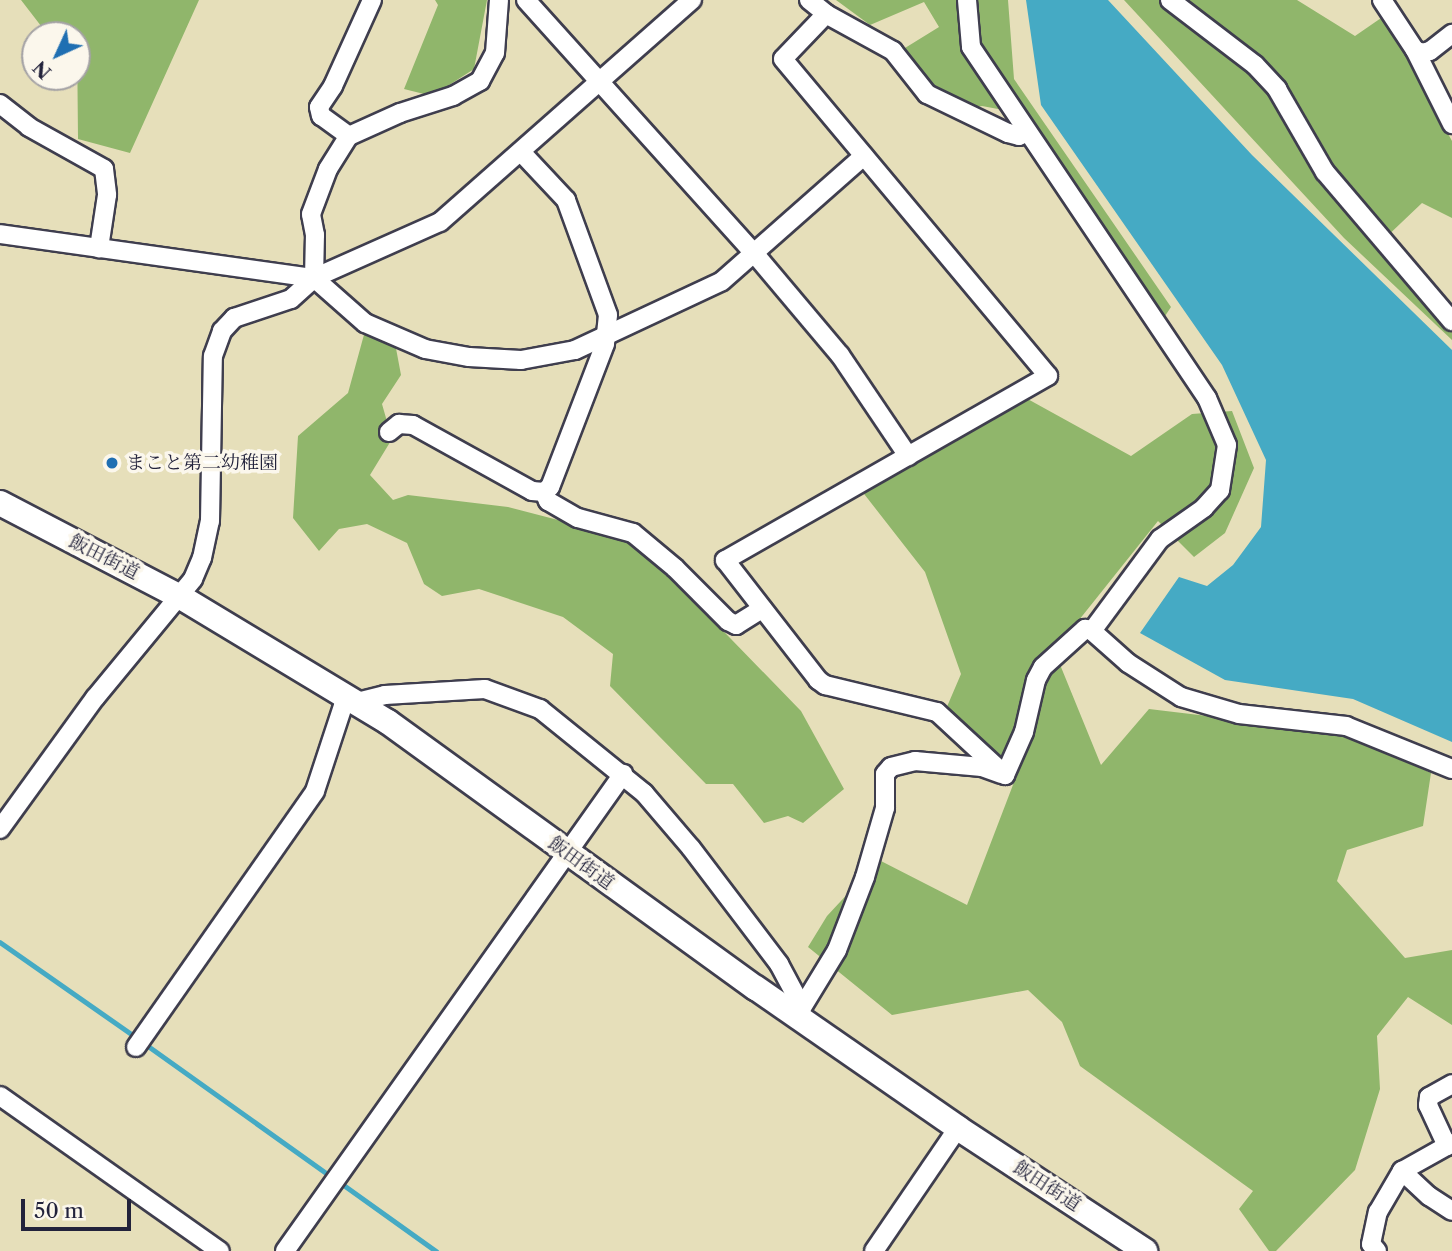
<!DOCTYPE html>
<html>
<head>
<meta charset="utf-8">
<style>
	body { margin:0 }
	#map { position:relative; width:1452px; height:1251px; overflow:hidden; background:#e6dfba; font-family:"Libre Caslon Text","Noto Serif JP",serif }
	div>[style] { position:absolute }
	.forest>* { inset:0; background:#90b66b }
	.water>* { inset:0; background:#45aac4 }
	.stream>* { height:4.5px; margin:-2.25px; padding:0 2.25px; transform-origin:2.25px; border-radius:2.25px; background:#45aac4 }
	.roads { filter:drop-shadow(2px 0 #3f3e4e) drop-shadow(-2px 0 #3f3e4e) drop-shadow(0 2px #3f3e4e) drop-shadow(0 -2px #3f3e4e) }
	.street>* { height:18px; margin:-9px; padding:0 9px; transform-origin:9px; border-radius:9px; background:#fff }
	.secondary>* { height:24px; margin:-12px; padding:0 12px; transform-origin:12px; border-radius:12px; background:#fff }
	.dots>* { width:19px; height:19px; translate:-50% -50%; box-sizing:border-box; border:4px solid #fbf7ec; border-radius:50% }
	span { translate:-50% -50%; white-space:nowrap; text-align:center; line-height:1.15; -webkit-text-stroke:7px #fbf7ec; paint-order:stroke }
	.poi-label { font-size:19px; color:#22223b }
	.left { translate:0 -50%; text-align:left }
	.street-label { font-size:19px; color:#22223b }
	.north { position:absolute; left:21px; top:21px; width:70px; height:70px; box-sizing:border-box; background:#fbf7ec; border:2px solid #a4a2a5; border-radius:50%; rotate:225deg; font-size:19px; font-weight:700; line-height:28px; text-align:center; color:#22223b }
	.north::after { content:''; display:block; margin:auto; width:24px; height:32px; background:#1f6fb2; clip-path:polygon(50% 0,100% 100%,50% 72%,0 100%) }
	.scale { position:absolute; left:21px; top:1199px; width:110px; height:32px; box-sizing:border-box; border:4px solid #22223b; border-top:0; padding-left:9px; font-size:21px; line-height:24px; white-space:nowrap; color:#22223b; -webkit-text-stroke:5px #fbf7ec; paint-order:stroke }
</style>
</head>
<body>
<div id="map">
	<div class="forest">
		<i style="clip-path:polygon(21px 0,199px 0,130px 153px,78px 139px,77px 35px,48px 35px)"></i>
		<i style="clip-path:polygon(435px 0,487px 0,474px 69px,432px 96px,404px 89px,438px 5px)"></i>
		<i style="clip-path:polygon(836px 0,1008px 0,1014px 79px,1171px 307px,1163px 319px,1020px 113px,982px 106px,950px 113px,905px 48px,939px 27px,924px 2px,870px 25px)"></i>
		<i style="clip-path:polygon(1124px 0,1297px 0,1355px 36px,1384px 16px,1452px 141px,1452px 218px,1422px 203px,1381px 242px,1452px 306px,1452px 340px,1344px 238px)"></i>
		<i style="clip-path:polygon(365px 331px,395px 343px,401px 375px,382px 404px,392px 439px,370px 475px,393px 500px,408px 495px,508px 507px,635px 540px,801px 711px,844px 789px,803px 823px,788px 816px,764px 823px,733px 784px,706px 784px,610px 686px,613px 654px,563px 617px,479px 589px,442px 596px,424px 584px,407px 543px,367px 524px,339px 529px,319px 551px,293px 518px,298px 436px,348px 393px)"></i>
		<i style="clip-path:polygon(1024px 397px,1131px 456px,1192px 414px,1232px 411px,1254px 468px,1225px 533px,1194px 557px,1158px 521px,1079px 620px,1052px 645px,1101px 765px,1149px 709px,1342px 732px,1431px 773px,1423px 826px,1347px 850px,1337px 881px,1405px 958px,1452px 950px,1452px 1025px,1408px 997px,1377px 1036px,1380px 1089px,1355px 1170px,1276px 1251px,1269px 1251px,1239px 1209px,1253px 1191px,1080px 1066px,1062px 1022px,1028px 990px,892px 1015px,808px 947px,827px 916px,879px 860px,967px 905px,1016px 777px,946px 709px,961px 674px,925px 572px,861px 490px)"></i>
	</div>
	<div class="water">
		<i style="clip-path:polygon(1026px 0,1108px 0,1252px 155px,1452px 350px,1452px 742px,1353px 699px,1225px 680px,1140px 633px,1179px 577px,1207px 586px,1233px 565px,1261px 527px,1266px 460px,1222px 365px,1041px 105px)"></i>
	</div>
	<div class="stream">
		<i style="left:0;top:942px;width:167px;rotate:35deg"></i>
		<i style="left:144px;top:1043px;width:232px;rotate:35.5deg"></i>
		<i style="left:341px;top:1183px;width:117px;rotate:35.6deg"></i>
	</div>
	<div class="roads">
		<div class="street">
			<i style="left:526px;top:0;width:341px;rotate:48deg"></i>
			<i style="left:754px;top:253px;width:133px;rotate:49.9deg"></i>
			<i style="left:840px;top:355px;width:122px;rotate:56deg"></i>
			<i style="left:809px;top:0;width:22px;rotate:39deg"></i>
			<i style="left:826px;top:14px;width:77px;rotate:28.9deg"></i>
			<i style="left:893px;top:51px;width:55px;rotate:51.7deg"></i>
			<i style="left:927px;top:94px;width:90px;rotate:25.7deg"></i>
			<i style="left:1008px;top:133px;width:11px;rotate:15deg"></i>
			<i style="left:1019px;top:136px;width:9px;rotate:-27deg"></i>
			<i style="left:967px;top:0;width:47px;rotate:85.1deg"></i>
			<i style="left:971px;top:47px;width:423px;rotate:56.1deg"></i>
			<i style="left:1207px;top:398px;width:51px;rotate:66.9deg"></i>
			<i style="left:1227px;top:445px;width:46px;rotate:98.8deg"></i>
			<i style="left:1220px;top:490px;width:24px;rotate:132deg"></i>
			<i style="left:1204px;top:508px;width:54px;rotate:144.8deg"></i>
			<i style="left:1160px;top:539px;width:114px;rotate:126.5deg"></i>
			<i style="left:1170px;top:0;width:107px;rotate:37.4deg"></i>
			<i style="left:1255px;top:65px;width:33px;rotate:47deg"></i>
			<i style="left:1277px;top:89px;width:96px;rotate:60deg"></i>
			<i style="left:1325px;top:172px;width:196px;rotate:49.6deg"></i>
			<i style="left:1382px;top:0;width:60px;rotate:56.6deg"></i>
			<i style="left:1415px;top:50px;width:83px;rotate:63.4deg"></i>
			<i style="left:826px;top:14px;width:62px;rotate:133.7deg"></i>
			<i style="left:783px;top:59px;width:413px;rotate:50.1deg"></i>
			<i style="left:1048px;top:376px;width:372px;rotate:150.3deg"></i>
			<i style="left:725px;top:560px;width:152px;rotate:52.2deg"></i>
			<i style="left:818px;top:680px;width:9px;rotate:36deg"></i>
			<i style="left:825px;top:685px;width:115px;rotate:13.6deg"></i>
			<i style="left:937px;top:712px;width:93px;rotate:42.8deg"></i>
			<i style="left:1415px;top:50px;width:8px;rotate:23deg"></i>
			<i style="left:1422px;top:53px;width:8px;rotate:-14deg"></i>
			<i style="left:1430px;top:51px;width:28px;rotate:-38deg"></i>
			<i style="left:0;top:104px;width:37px;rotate:38deg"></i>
			<i style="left:29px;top:127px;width:86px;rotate:29.2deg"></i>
			<i style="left:104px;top:169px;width:26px;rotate:83deg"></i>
			<i style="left:107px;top:195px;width:54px;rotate:98.6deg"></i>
			<i style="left:349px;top:136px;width:34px;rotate:-144deg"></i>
			<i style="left:321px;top:116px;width:9px;rotate:-103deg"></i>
			<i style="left:319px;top:107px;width:25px;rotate:-56deg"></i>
			<i style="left:333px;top:86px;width:94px;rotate:-65.6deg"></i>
			<i style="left:521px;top:152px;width:66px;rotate:46.8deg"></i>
			<i style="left:566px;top:200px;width:122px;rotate:69.9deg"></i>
			<i style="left:608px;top:315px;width:29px;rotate:96deg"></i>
			<i style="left:605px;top:344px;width:153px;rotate:111deg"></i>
			<i style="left:550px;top:487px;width:8px;rotate:140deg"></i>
			<i style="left:544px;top:492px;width:10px;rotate:66deg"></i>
			<i style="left:548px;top:501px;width:34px;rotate:30deg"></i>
			<i style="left:578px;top:518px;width:57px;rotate:15.3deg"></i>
			<i style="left:633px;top:533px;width:55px;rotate:39.8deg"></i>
			<i style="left:675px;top:568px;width:75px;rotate:45deg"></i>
			<i style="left:728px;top:621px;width:9px;rotate:27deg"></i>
			<i style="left:736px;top:625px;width:31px;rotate:-32deg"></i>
			<i style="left:0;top:234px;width:317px;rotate:8deg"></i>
			<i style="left:314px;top:278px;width:68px;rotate:41.4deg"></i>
			<i style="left:365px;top:323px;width:65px;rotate:23.4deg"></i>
			<i style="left:425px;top:349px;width:45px;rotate:10.3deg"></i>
			<i style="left:469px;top:357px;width:52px;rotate:3.3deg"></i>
			<i style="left:521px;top:360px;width:55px;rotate:-10.5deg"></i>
			<i style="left:575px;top:350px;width:162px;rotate:-25.1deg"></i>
			<i style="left:722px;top:281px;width:189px;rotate:-41.4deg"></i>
			<i style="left:314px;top:278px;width:43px;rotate:-88.7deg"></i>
			<i style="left:315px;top:235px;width:21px;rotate:-101deg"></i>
			<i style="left:311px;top:214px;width:48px;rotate:-69.3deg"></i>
			<i style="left:328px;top:169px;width:39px;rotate:-58deg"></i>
			<i style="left:349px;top:136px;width:56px;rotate:-24.3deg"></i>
			<i style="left:400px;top:113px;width:56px;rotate:-17.8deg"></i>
			<i style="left:453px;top:96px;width:31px;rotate:-29deg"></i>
			<i style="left:480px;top:81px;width:32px;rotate:-62deg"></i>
			<i style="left:495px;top:53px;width:53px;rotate:-85.7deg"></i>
			<i style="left:389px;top:432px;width:13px;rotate:-39deg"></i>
			<i style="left:399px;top:424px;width:14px;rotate:4deg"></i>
			<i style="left:413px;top:425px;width:136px;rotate:29deg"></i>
			<i style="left:532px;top:491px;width:12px;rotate:5deg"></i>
			<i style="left:357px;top:702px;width:29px;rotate:-14deg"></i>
			<i style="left:385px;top:695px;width:100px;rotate:-3.4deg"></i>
			<i style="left:485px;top:689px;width:59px;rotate:20deg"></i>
			<i style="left:540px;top:709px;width:134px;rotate:38.9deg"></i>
			<i style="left:644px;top:793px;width:72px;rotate:49.5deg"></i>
			<i style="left:691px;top:848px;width:146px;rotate:52.8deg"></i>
			<i style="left:779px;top:964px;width:49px;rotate:61.9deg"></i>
			<i style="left:1005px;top:775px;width:47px;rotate:-66.2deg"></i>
			<i style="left:1024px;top:732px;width:53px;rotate:-77deg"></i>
			<i style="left:1036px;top:680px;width:15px;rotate:-62deg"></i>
			<i style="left:1043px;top:667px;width:57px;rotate:-42.1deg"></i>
			<i style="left:1085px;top:629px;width:7px;rotate:16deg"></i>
			<i style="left:1092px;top:631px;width:48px;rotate:41.6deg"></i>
			<i style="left:1128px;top:663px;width:63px;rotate:32.7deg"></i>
			<i style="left:1181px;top:697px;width:60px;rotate:16.3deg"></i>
			<i style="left:1239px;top:714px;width:108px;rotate:6.4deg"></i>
			<i style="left:1346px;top:726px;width:114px;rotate:22.1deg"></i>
			<i style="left:0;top:829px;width:162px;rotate:-54.1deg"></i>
			<i style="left:95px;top:698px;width:154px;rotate:-50.5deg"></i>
			<i style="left:193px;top:579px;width:23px;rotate:-67deg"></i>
			<i style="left:202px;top:558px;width:38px;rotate:-78deg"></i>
			<i style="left:210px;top:521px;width:165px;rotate:-89deg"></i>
			<i style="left:213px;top:356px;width:27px;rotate:-70deg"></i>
			<i style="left:222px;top:331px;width:18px;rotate:-47deg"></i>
			<i style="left:234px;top:318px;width:60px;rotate:-18.4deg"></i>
			<i style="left:291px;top:299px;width:31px;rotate:-42deg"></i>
			<i style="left:314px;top:278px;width:138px;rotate:-24deg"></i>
			<i style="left:440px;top:222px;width:336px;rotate:-41.4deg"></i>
			<i style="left:798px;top:1014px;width:75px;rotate:-58.6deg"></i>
			<i style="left:837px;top:950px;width:78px;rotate:-69deg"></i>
			<i style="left:865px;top:877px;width:72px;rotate:-73.8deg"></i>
			<i style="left:885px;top:808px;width:34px;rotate:-90deg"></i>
			<i style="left:885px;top:774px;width:9px;rotate:-49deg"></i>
			<i style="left:891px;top:767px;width:25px;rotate:-14deg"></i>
			<i style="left:915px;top:761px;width:67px;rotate:5.1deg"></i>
			<i style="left:982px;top:767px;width:20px;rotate:20deg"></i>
			<i style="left:136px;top:1047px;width:312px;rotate:-55deg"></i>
			<i style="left:315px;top:791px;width:89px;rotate:-71.8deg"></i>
			<i style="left:343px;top:706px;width:11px;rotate:-49deg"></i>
			<i style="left:0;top:1096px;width:269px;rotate:35.2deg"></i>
			<i style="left:1447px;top:1146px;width:45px;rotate:-114.9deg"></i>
			<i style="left:1428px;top:1105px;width:8px;rotate:-83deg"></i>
			<i style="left:1429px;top:1097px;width:26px;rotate:-29deg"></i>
			<i style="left:1402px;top:1171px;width:37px;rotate:43deg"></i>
			<i style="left:1429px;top:1196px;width:27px;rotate:33deg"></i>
			<i style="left:285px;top:1251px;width:585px;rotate:-54.68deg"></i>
			<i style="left:874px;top:1251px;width:149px;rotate:-55.7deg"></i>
			<i style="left:1377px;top:1251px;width:9px;rotate:-131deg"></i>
			<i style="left:1371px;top:1244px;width:33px;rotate:-78deg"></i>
			<i style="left:1378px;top:1212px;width:48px;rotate:-59.7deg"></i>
			<i style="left:1402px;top:1171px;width:57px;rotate:-29.2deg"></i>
		</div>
		<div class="secondary">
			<i style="left:0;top:503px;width:202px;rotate:27.5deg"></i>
			<i style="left:179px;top:596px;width:244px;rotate:31.1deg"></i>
			<i style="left:388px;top:722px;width:454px;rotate:35.9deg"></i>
			<i style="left:756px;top:988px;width:246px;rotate:34.7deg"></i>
			<i style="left:958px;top:1128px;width:224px;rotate:33.3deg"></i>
		</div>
	</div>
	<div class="dots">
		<i style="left:112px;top:463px;background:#1f6fb2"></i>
	</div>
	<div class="poi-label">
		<span class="left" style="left:126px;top:463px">まこと第二幼稚園</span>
	</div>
	<div class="street-label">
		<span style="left:104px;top:557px;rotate:27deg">飯田街道</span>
		<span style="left:581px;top:863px;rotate:36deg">飯田街道</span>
		<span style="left:1047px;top:1186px;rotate:33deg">飯田街道</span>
	</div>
	<div class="north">N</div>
	<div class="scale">50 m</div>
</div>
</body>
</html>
